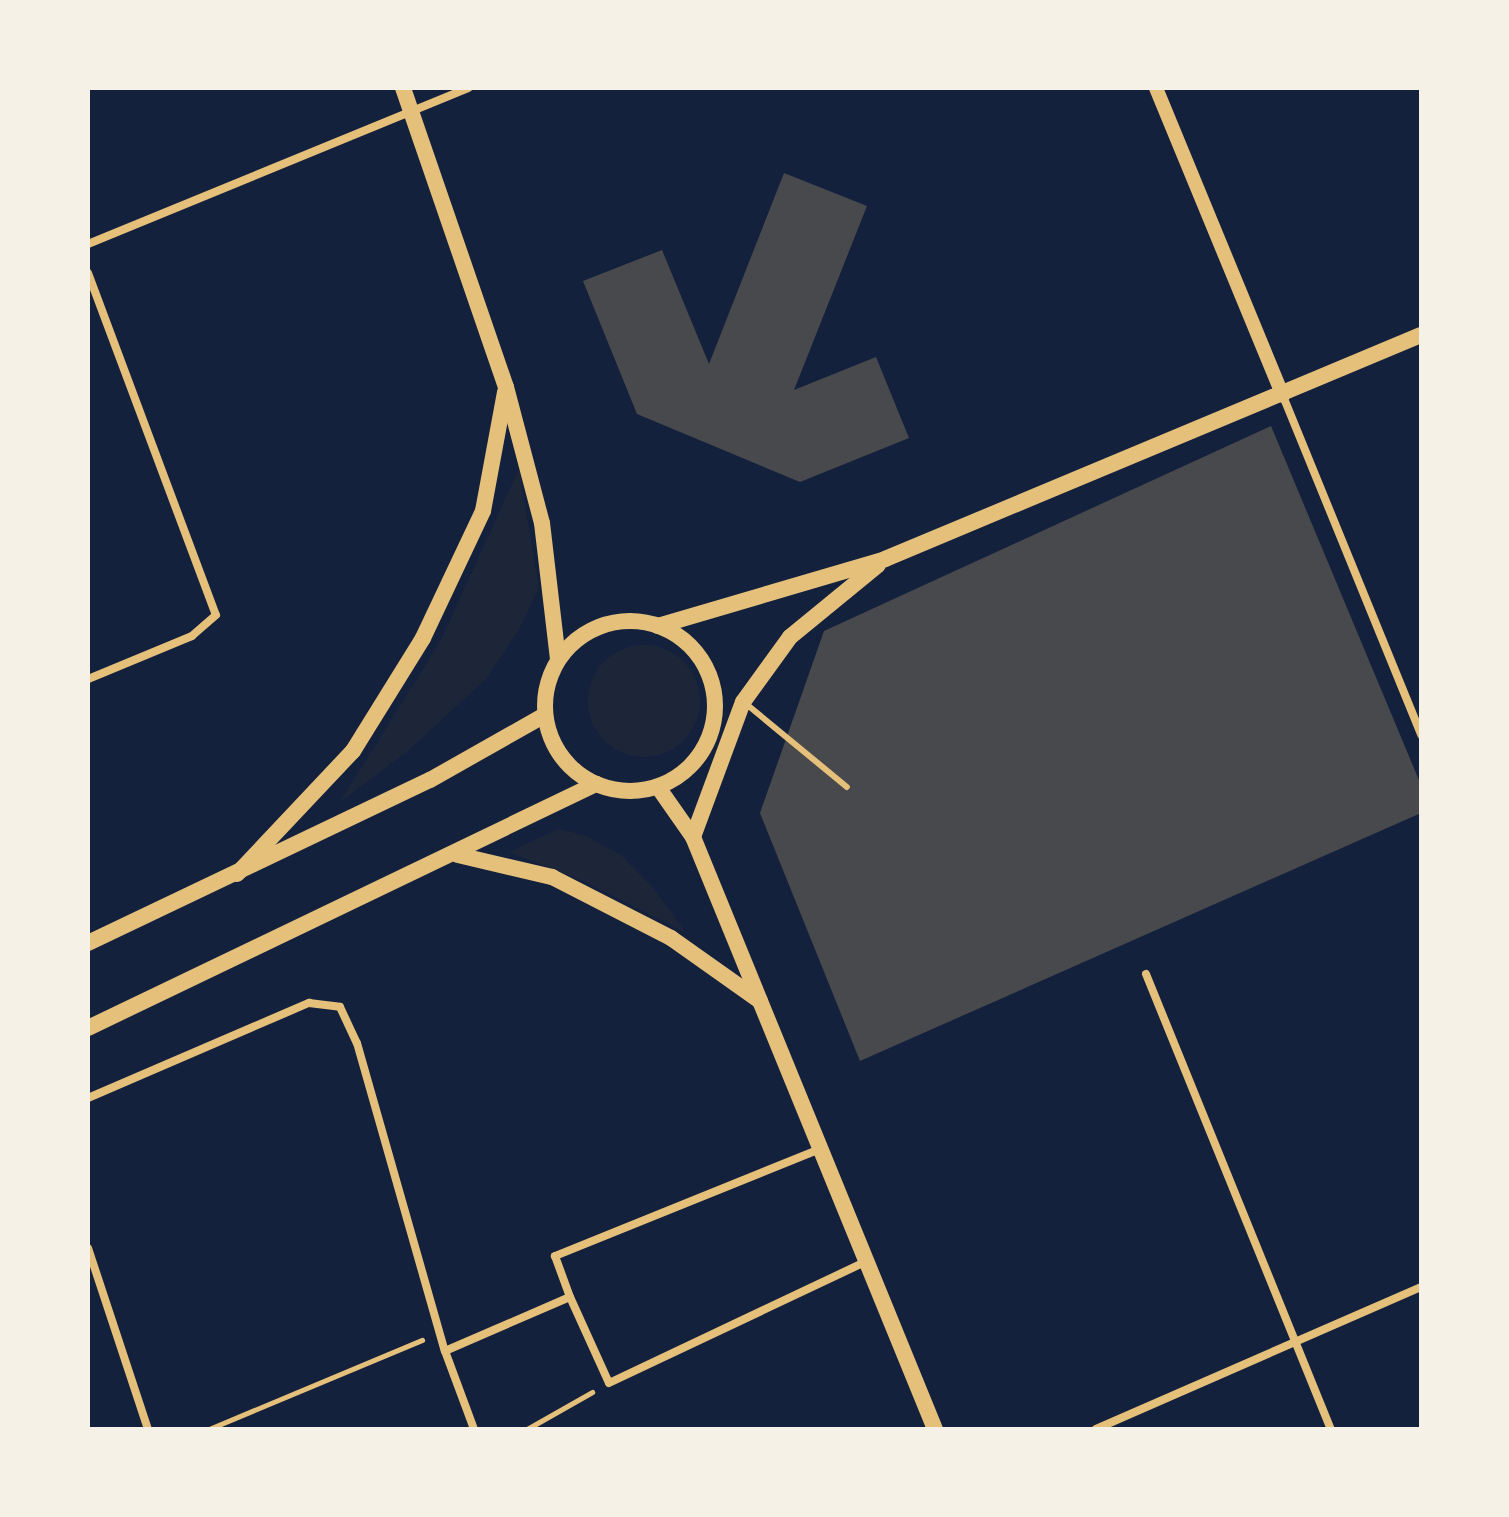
<!DOCTYPE html>
<html>
<head>
<meta charset="utf-8">
<style>
	body { margin:0 }
	#map { position:relative; width:1509px; height:1517px; overflow:hidden; background:#14213d; font-family:"DejaVu Sans",sans-serif }
	div>[style] { position:absolute }
	.green>* { inset:0; background:#1d2539 }
	.round { border-radius:50% }
	.building>* { inset:0; background:#48494c }
	.path>* { height:5px; margin:-2.5px; padding:0 2.5px; transform-origin:2.5px; border-radius:2.5px; background:#e5c07b }
	.service>* { height:6px; margin:-3px; padding:0 3px; transform-origin:3px; border-radius:3px; background:#e5c07b }
	.minor>* { height:8px; margin:-4px; padding:0 4px; transform-origin:4px; border-radius:4px; background:#e5c07b }
	.tertiary>* { height:14px; margin:-7px; padding:0 7px; transform-origin:7px; border-radius:7px; background:#e5c07b }
	.secondary>* { height:16px; margin:-8px; padding:0 8px; transform-origin:8px; border-radius:8px; background:#e5c07b }
	.secondary>.ring { margin:-8px; padding:0; box-sizing:content-box; background:none; border:16px solid #e5c07b; border-radius:50% }
	span { translate:-50% -50%; white-space:nowrap; text-align:center; line-height:1.15; -webkit-text-stroke:8px #f6f1e7; paint-order:stroke }
	.frame { position:absolute; inset:0; border:90px solid #f6f1e7; pointer-events:none }
</style>
</head>
<body>
<div id="map">
	<div class="green">
		<i style="clip-path:polygon(519px 469px,539px 588px,518px 631px,486px 679px,410px 749px,340px 802px,441px 640px)"></i>
		<i class="round" style="left:588px;top:645px;width:112px;height:112px"></i>
		<i style="clip-path:polygon(558px 829px,584px 835px,621px 855px,654px 889px,686px 933px,586px 882px,509px 852px)"></i>
	</div>
	<div class="building">
		<i style="clip-path:polygon(784px 173px,867px 206px,794px 390px,876px 357px,909px 438px,800px 482px,637px 414px,583px 281px,662px 250px,709px 364px)"></i>
		<i style="clip-path:polygon(1271px 426px,1421px 785px,1421px 813px,860px 1061px,760px 813px,824px 631px)"></i>
	</div>
	<div class="path">
		<i style="left:209px;top:1429px;width:231px;rotate:-22.7deg"></i>
		<i style="left:527px;top:1429px;width:75px;rotate:-29.6deg"></i>
	</div>
	<div class="service">
		<i style="left:745px;top:703px;width:132px;rotate:39.5deg"></i>
	</div>
	<div class="minor">
		<i style="left:88px;top:244px;width:411px;rotate:-22.3deg"></i>
		<i style="left:88px;top:273px;width:365px;rotate:69.5deg"></i>
		<i style="left:216px;top:615px;width:32px;rotate:139deg"></i>
		<i style="left:192px;top:636px;width:113px;rotate:157.5deg"></i>
		<i style="left:1283px;top:396px;width:366px;rotate:67.8deg"></i>
		<i style="left:1146px;top:974px;width:491px;rotate:67.9deg"></i>
		<i style="left:88px;top:1098px;width:241px;rotate:-23.3deg"></i>
		<i style="left:309px;top:1003px;width:31px;rotate:7deg"></i>
		<i style="left:340px;top:1007px;width:40px;rotate:65deg"></i>
		<i style="left:357px;top:1043px;width:320px;rotate:74.1deg"></i>
		<i style="left:445px;top:1351px;width:83px;rotate:69.6deg"></i>
		<i style="left:820px;top:1149px;width:286px;rotate:158deg"></i>
		<i style="left:555px;top:1256px;width:44px;rotate:69.9deg"></i>
		<i style="left:570px;top:1297px;width:94px;rotate:65.6deg"></i>
		<i style="left:609px;top:1383px;width:285px;rotate:-25.3deg"></i>
		<i style="left:88px;top:1248px;width:191px;rotate:71.7deg"></i>
		<i style="left:445px;top:1351px;width:136px;rotate:-23.4deg"></i>
		<i style="left:1096px;top:1429px;width:355px;rotate:-23.6deg"></i>
	</div>
	<div class="tertiary">
		<i style="left:1156px;top:88px;width:333px;rotate:67.6deg"></i>
	</div>
	<div class="secondary">
		<i style="left:403px;top:88px;width:316px;rotate:71deg"></i>
		<i style="left:506px;top:387px;width:141px;rotate:75.2deg"></i>
		<i style="left:542px;top:523px;width:137px;rotate:83.3deg"></i>
		<i class="ring" style="left:545px;top:621px;width:154px;height:154px"></i>
		<i style="left:658px;top:626px;width:237px;rotate:-16.4deg"></i>
		<i style="left:885px;top:559px;width:581px;rotate:-22.68deg"></i>
		<i style="left:658px;top:787px;width:61px;rotate:55deg"></i>
		<i style="left:693px;top:837px;width:640px;rotate:67.77deg"></i>
		<i style="left:693px;top:837px;width:144px;rotate:-69.7deg"></i>
		<i style="left:743px;top:702px;width:80px;rotate:-54.1deg"></i>
		<i style="left:790px;top:637px;width:114px;rotate:-39.3deg"></i>
		<i style="left:458px;top:855px;width:97px;rotate:13.2deg"></i>
		<i style="left:552px;top:877px;width:134px;rotate:27.1deg"></i>
		<i style="left:671px;top:938px;width:109px;rotate:35.3deg"></i>
		<i style="left:237px;top:874px;width:169px;rotate:-46.7deg"></i>
		<i style="left:353px;top:751px;width:133px;rotate:-58.2deg"></i>
		<i style="left:423px;top:638px;width:140px;rotate:-64.7deg"></i>
		<i style="left:483px;top:511px;width:121px;rotate:-79.5deg"></i>
		<i style="left:88px;top:943px;width:379px;rotate:-25.5deg"></i>
		<i style="left:430px;top:780px;width:132px;rotate:-29.5deg"></i>
		<i style="left:88px;top:1028px;width:564px;rotate:-25.66deg"></i>
	</div>
	<div class="frame"></div>
</div>
</body>
</html>
